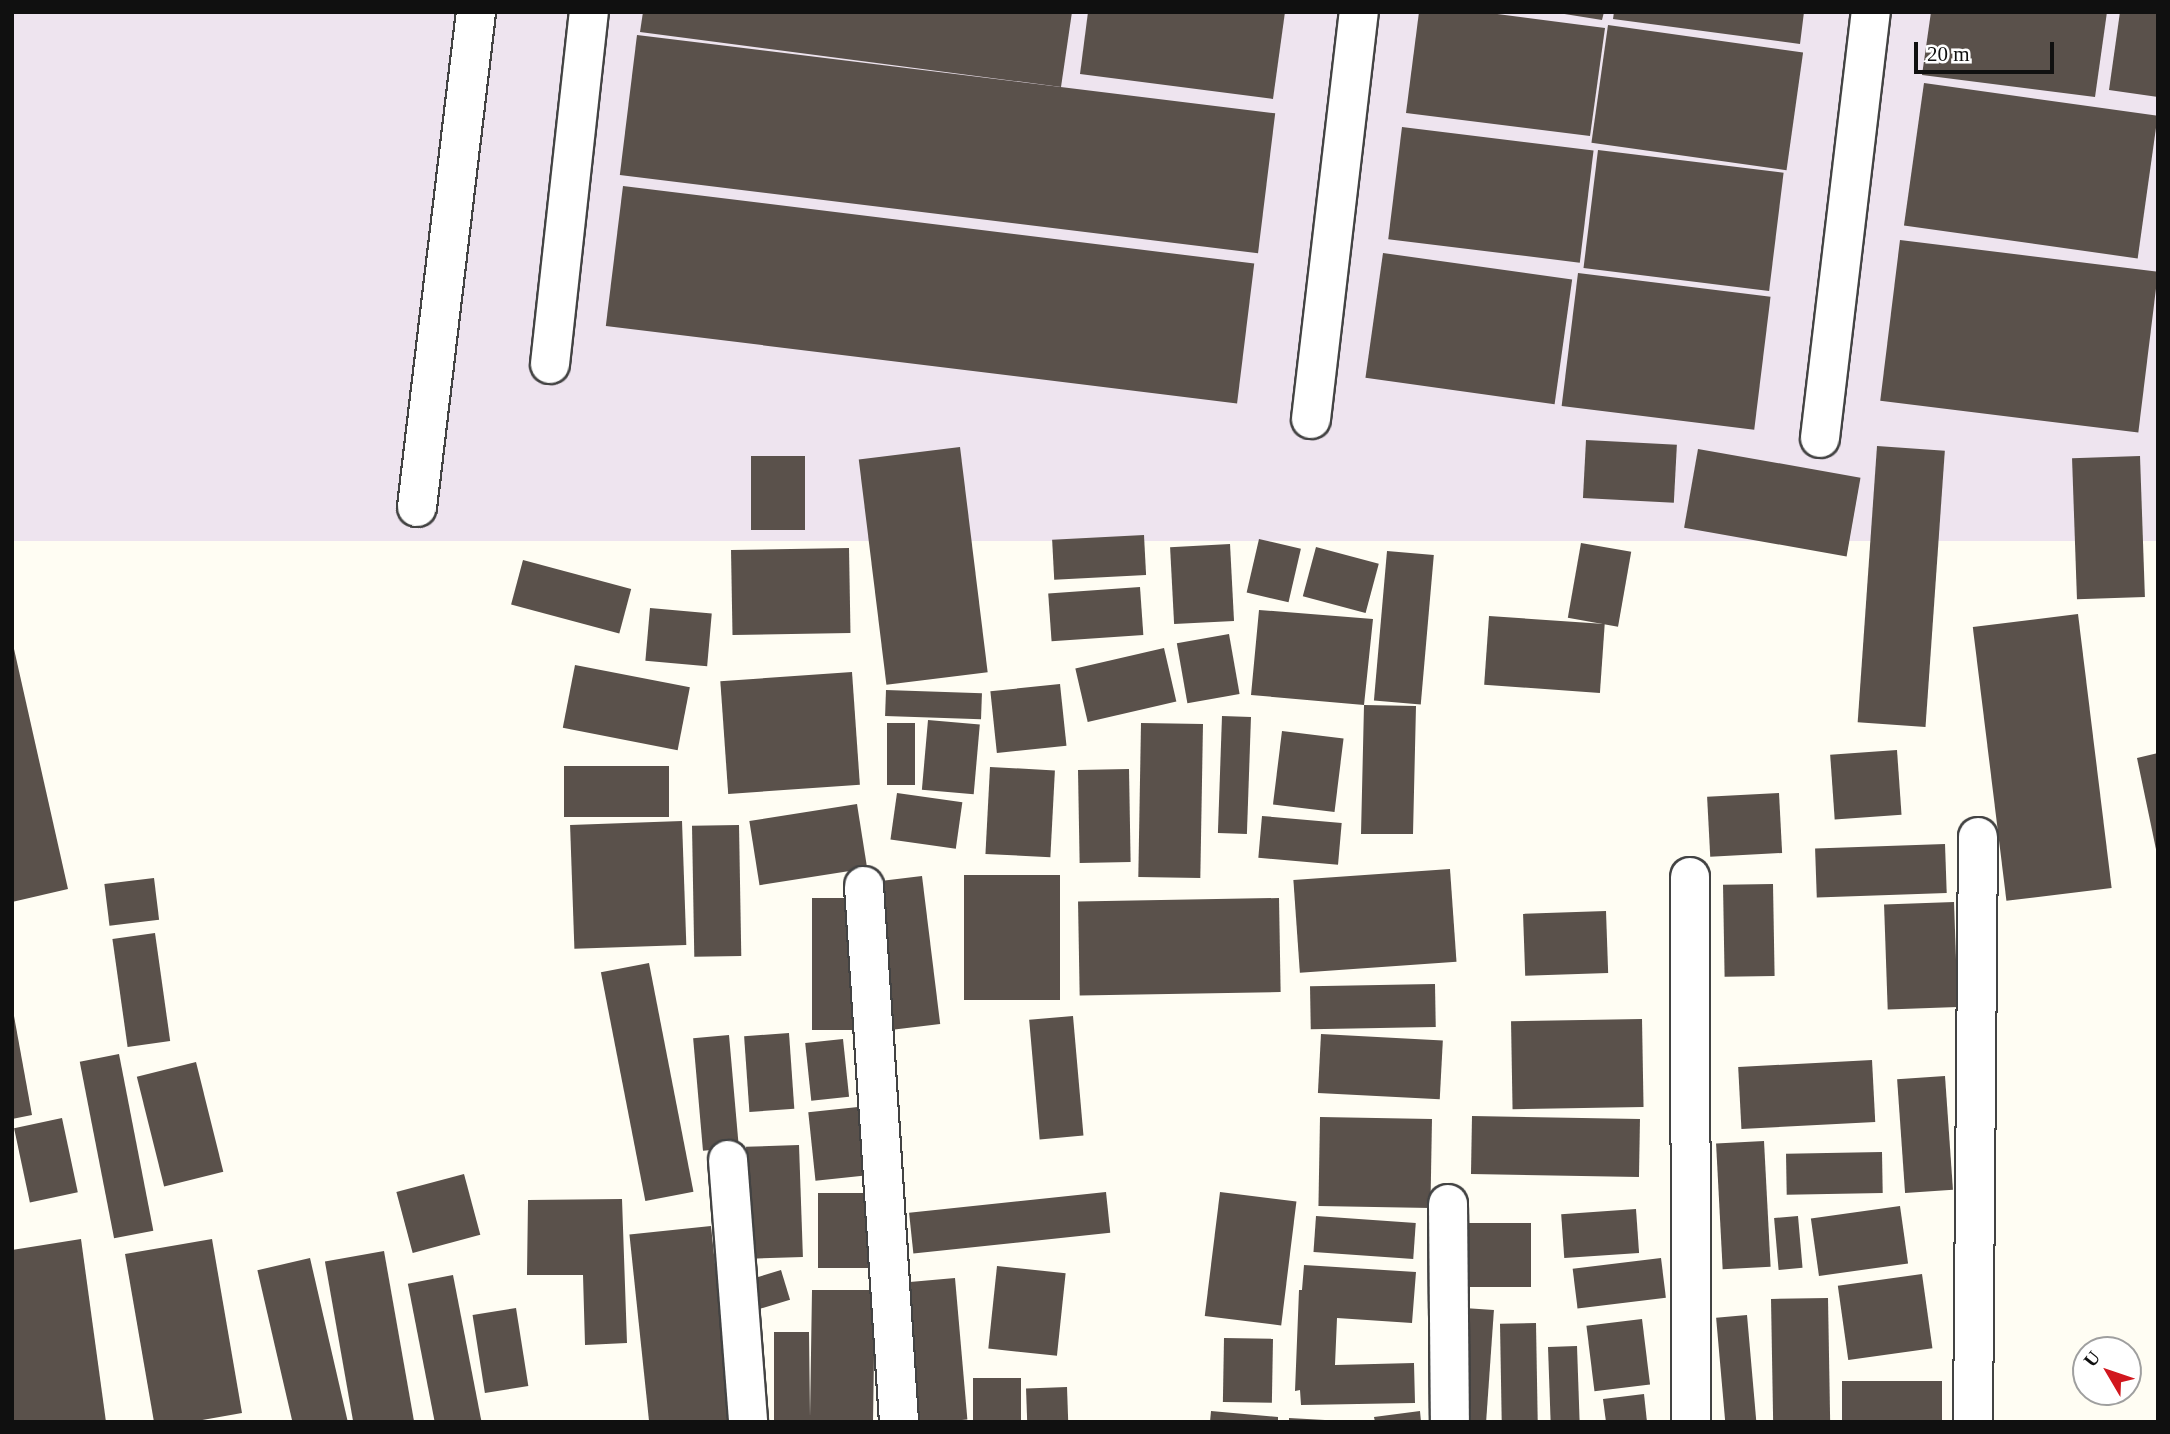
<!DOCTYPE html>
<html>
<head>
<meta charset="utf-8">
<style>
	body { margin:0 }
	#map { position:relative; width:2170px; height:1434px; overflow:hidden; background:#fffdf3; font-family:"Times New Roman",serif }
	div>[style] { position:absolute }
	.industrial>* { inset:0; background:#eee4ef; transform-origin:0 0 }
	.building>* { inset:0; background:#5a514b; transform-origin:0 0 }
	.roads { filter:drop-shadow(2px 0 #434343) drop-shadow(-2px 0 #434343) drop-shadow(0 2px #434343) drop-shadow(0 -2px #434343) }
	.minor>* { height:38px; margin:-19px; padding:0 19px; transform-origin:19px; border-radius:19px; background:#fff }
	span { translate:-50% -50%; white-space:nowrap; text-align:center; line-height:1.15; -webkit-text-stroke:7px #fff; paint-order:stroke }
	.frame { position:absolute; inset:0; border:14px solid #101010; pointer-events:none }
	.north { position:absolute; left:2072px; top:1336px; width:70px; height:70px; box-sizing:border-box; background:#fff; border:2px solid #9f9f9f; border-radius:50%; rotate:309deg; font-size:19px; font-weight:700; line-height:28px; text-align:center; color:#101010 }
	.north::after { content:''; display:block; margin:auto; width:24px; height:32px; background:#d1171e; clip-path:polygon(50% 0,100% 100%,50% 72%,0 100%) }
	.scale { position:absolute; left:1914px; top:42px; width:140px; height:32px; box-sizing:border-box; border:4px solid #101010; border-top:0; padding-left:9px; font-size:21px; line-height:24px; white-space:nowrap; color:#101010; -webkit-text-stroke:5px #fff; paint-order:stroke }
</style>
</head>
<body>
<div id="map">
	<div class="industrial">
		<i style="left:12px;top:12px;width:2146px;height:529px"></i>
	</div>
	<div class="building">
		<i style="clip-path:polygon(643px 12px,1072px 12px,1061px 87px,640px 32px)"></i>
		<i style="clip-path:polygon(1088px 12px,1285px 12px,1273px 99px,1080px 74px)"></i>
		<i style="clip-path:polygon(1419px 12px,1482px 12px,1605px 28px,1590px 136px,1406px 113px)"></i>
		<i style="clip-path:polygon(1552px 12px,1604px 12px,1602px 20px)"></i>
		<i style="clip-path:polygon(1614px 12px,1804px 12px,1800px 44px,1613px 19px)"></i>
		<i style="clip-path:polygon(1931px 12px,2107px 12px,2095px 97px,1922px 75px)"></i>
		<i style="clip-path:polygon(2120px 12px,2158px 12px,2158px 97px,2109px 90px)"></i>
		<i style="left:1608px;top:25px;width:197px;height:119px;rotate:8deg"></i>
		<i style="left:637px;top:35px;width:643px;height:141px;rotate:7deg"></i>
		<i style="left:1924px;top:83px;width:236px;height:144px;rotate:8deg"></i>
		<i style="left:1402px;top:127px;width:193px;height:113px;rotate:7deg"></i>
		<i style="left:1598px;top:150px;width:187px;height:119px;rotate:7deg"></i>
		<i style="left:623px;top:186px;width:636px;height:141px;rotate:7deg"></i>
		<i style="left:1900px;top:240px;width:260px;height:162px;rotate:7deg"></i>
		<i style="left:1383px;top:253px;width:191px;height:126px;rotate:8deg"></i>
		<i style="left:1578px;top:273px;width:194px;height:134px;rotate:7deg"></i>
		<i style="left:1586px;top:440px;width:91px;height:58px;rotate:3deg"></i>
		<i style="left:1877px;top:446px;width:68px;height:277px;rotate:4deg"></i>
		<i style="left:960px;top:447px;width:227px;height:102px;rotate:83deg"></i>
		<i style="left:1698px;top:449px;width:165px;height:80px;rotate:10deg"></i>
		<i style="left:805px;top:456px;width:74px;height:54px;rotate:90deg"></i>
		<i style="left:2140px;top:456px;width:141px;height:68px;rotate:88deg"></i>
		<i style="left:1144px;top:535px;width:40px;height:92px;rotate:87deg"></i>
		<i style="left:1259px;top:539px;width:43px;height:55px;rotate:13deg"></i>
		<i style="left:1581px;top:543px;width:51px;height:76px;rotate:10deg"></i>
		<i style="left:1230px;top:544px;width:77px;height:60px;rotate:87deg"></i>
		<i style="left:1316px;top:547px;width:65px;height:51px;rotate:15deg"></i>
		<i style="left:849px;top:548px;width:85px;height:118px;rotate:89deg"></i>
		<i style="left:1387px;top:551px;width:47px;height:150px;rotate:5deg"></i>
		<i style="left:523px;top:560px;width:112px;height:46px;rotate:15deg"></i>
		<i style="left:1140px;top:587px;width:48px;height:92px;rotate:86deg"></i>
		<i style="left:650px;top:608px;width:62px;height:53px;rotate:5deg"></i>
		<i style="clip-path:polygon(1259px 610px,1373px 619px,1364px 705px,1416px 706px,1413px 834px,1361px 834px,1364px 705px,1251px 695px)"></i>
		<i style="left:2078px;top:614px;width:276px;height:106px;rotate:83deg"></i>
		<i style="left:1489px;top:616px;width:116px;height:69px;rotate:4deg"></i>
		<i style="left:1229px;top:634px;width:61px;height:53px;rotate:80deg"></i>
		<i style="clip-path:polygon(12px 640px,68px 889px,12px 902px)"></i>
		<i style="left:1164px;top:648px;width:55px;height:91px;rotate:77deg"></i>
		<i style="left:575px;top:665px;width:117px;height:64px;rotate:11deg"></i>
		<i style="left:852px;top:672px;width:113px;height:132px;rotate:86deg"></i>
		<i style="left:1060px;top:684px;width:62px;height:70px;rotate:84deg"></i>
		<i style="left:886px;top:690px;width:96px;height:26px;rotate:2deg"></i>
		<i style="left:1222px;top:716px;width:29px;height:117px;rotate:2deg"></i>
		<i style="left:928px;top:720px;width:52px;height:70px;rotate:5deg"></i>
		<i style="left:887px;top:723px;width:28px;height:62px"></i>
		<i style="left:1141px;top:723px;width:62px;height:154px;rotate:1deg"></i>
		<i style="left:1282px;top:731px;width:62px;height:74px;rotate:7deg"></i>
		<i style="left:1897px;top:750px;width:65px;height:67px;rotate:86deg"></i>
		<i style="clip-path:polygon(2158px 753px,2158px 854px,2157px 854px,2137px 758px)"></i>
		<i style="left:669px;top:766px;width:51px;height:105px;rotate:90deg"></i>
		<i style="left:990px;top:767px;width:65px;height:87px;rotate:3deg"></i>
		<i style="left:1129px;top:769px;width:93px;height:51px;rotate:89deg"></i>
		<i style="left:897px;top:793px;width:66px;height:47px;rotate:8deg"></i>
		<i style="left:1779px;top:793px;width:60px;height:72px;rotate:87deg"></i>
		<i style="left:857px;top:804px;width:65px;height:109px;rotate:81deg"></i>
		<i style="left:1262px;top:816px;width:80px;height:42px;rotate:5deg"></i>
		<i style="left:682px;top:821px;width:124px;height:112px;rotate:88deg"></i>
		<i style="left:739px;top:825px;width:131px;height:47px;rotate:89deg"></i>
		<i style="left:1945px;top:844px;width:49px;height:130px;rotate:88deg"></i>
		<i style="left:1450px;top:869px;width:93px;height:157px;rotate:86deg"></i>
		<i style="left:1060px;top:875px;width:125px;height:96px;rotate:90deg"></i>
		<i style="left:922px;top:876px;width:149px;height:48px;rotate:83deg"></i>
		<i style="left:154px;top:878px;width:42px;height:50px;rotate:83deg"></i>
		<i style="left:1773px;top:884px;width:92px;height:50px;rotate:89deg"></i>
		<i style="left:812px;top:898px;width:48px;height:132px"></i>
		<i style="left:1279px;top:898px;width:94px;height:201px;rotate:89deg"></i>
		<i style="left:1954px;top:902px;width:105px;height:70px;rotate:88deg"></i>
		<i style="left:1606px;top:911px;width:62px;height:83px;rotate:88deg"></i>
		<i style="left:155px;top:933px;width:109px;height:43px;rotate:82deg"></i>
		<i style="left:649px;top:963px;width:233px;height:49px;rotate:79deg"></i>
		<i style="left:1435px;top:984px;width:43px;height:125px;rotate:89deg"></i>
		<i style="clip-path:polygon(14px 1016px,32px 1115px,12px 1119px,12px 1017px)"></i>
		<i style="left:1073px;top:1016px;width:120px;height:44px;rotate:85deg"></i>
		<i style="left:1642px;top:1019px;width:88px;height:131px;rotate:89deg"></i>
		<i style="left:789px;top:1033px;width:76px;height:45px;rotate:86deg"></i>
		<i style="left:1321px;top:1034px;width:122px;height:59px;rotate:3deg"></i>
		<i style="left:729px;top:1035px;width:113px;height:36px;rotate:85deg"></i>
		<i style="left:843px;top:1039px;width:58px;height:38px;rotate:84deg"></i>
		<i style="left:119px;top:1054px;width:180px;height:40px;rotate:79deg"></i>
		<i style="left:1872px;top:1060px;width:62px;height:134px;rotate:87deg"></i>
		<i style="left:196px;top:1062px;width:113px;height:61px;rotate:76deg"></i>
		<i style="left:1945px;top:1076px;width:114px;height:48px;rotate:86deg"></i>
		<i style="left:858px;top:1107px;width:69px;height:50px;rotate:84deg"></i>
		<i style="left:1472px;top:1116px;width:168px;height:58px;rotate:1deg"></i>
		<i style="left:1320px;top:1117px;width:112px;height:89px;rotate:1deg"></i>
		<i style="left:62px;top:1118px;width:76px;height:49px;rotate:78deg"></i>
		<i style="left:1764px;top:1141px;width:126px;height:48px;rotate:87deg"></i>
		<i style="left:799px;top:1145px;width:112px;height:53px;rotate:88deg"></i>
		<i style="left:1882px;top:1152px;width:41px;height:96px;rotate:89deg"></i>
		<i style="left:464px;top:1174px;width:63px;height:70px;rotate:75deg"></i>
		<i style="left:1106px;top:1192px;width:41px;height:198px;rotate:84deg"></i>
		<i style="left:1220px;top:1192px;width:77px;height:125px;rotate:7deg"></i>
		<i style="left:818px;top:1193px;width:54px;height:75px"></i>
		<i style="clip-path:polygon(622px 1199px,627px 1343px,585px 1345px,583px 1275px,527px 1275px,528px 1200px)"></i>
		<i style="left:1900px;top:1206px;width:58px;height:90px;rotate:82deg"></i>
		<i style="left:1636px;top:1209px;width:44px;height:75px;rotate:86deg"></i>
		<i style="left:1316px;top:1216px;width:100px;height:36px;rotate:4deg"></i>
		<i style="left:1798px;top:1216px;width:52px;height:24px;rotate:85deg"></i>
		<i style="left:1531px;top:1223px;width:64px;height:79px;rotate:90deg"></i>
		<i style="left:711px;top:1226px;width:197px;height:82px;rotate:84deg"></i>
		<i style="clip-path:polygon(81px 1239px,106px 1422px,12px 1422px,12px 1250px)"></i>
		<i style="clip-path:polygon(212px 1239px,242px 1413px,191px 1422px,154px 1422px,125px 1254px)"></i>
		<i style="left:384px;top:1251px;width:174px;height:60px;rotate:80deg"></i>
		<i style="left:310px;top:1258px;width:168px;height:54px;rotate:77deg"></i>
		<i style="left:1661px;top:1258px;width:40px;height:89px;rotate:83deg"></i>
		<i style="clip-path:polygon(1304px 1265px,1416px 1272px,1412px 1323px,1337px 1318px,1335px 1365px,1414px 1363px,1415px 1403px,1301px 1405px,1300px 1390px,1295px 1391px,1299px 1290px,1302px 1290px)"></i>
		<i style="left:997px;top:1266px;width:69px;height:83px;rotate:6deg"></i>
		<i style="left:781px;top:1270px;width:31px;height:42px;rotate:73deg"></i>
		<i style="left:1922px;top:1274px;width:75px;height:85px;rotate:82deg"></i>
		<i style="left:453px;top:1275px;width:150px;height:46px;rotate:79deg"></i>
		<i style="left:955px;top:1278px;width:142px;height:51px;rotate:85deg"></i>
		<i style="clip-path:polygon(812px 1290px,875px 1290px,873px 1422px,774px 1422px,774px 1332px,809px 1332px,810px 1417px)"></i>
		<i style="left:1828px;top:1298px;width:124px;height:57px;rotate:89deg"></i>
		<i style="left:516px;top:1308px;width:79px;height:44px;rotate:81deg"></i>
		<i style="left:1464px;top:1308px;width:30px;height:114px;rotate:4deg"></i>
		<i style="left:1747px;top:1315px;width:107px;height:31px;rotate:85deg"></i>
		<i style="left:1642px;top:1319px;width:66px;height:56px;rotate:83deg"></i>
		<i style="left:1536px;top:1323px;width:99px;height:36px;rotate:89deg"></i>
		<i style="left:1224px;top:1338px;width:49px;height:64px;rotate:1deg"></i>
		<i style="left:1577px;top:1346px;width:76px;height:29px;rotate:88deg"></i>
		<i style="left:973px;top:1378px;width:48px;height:44px"></i>
		<i style="left:1942px;top:1381px;width:41px;height:100px;rotate:90deg"></i>
		<i style="left:1067px;top:1387px;width:35px;height:41px;rotate:88deg"></i>
		<i style="clip-path:polygon(1644px 1394px,1647px 1422px,1606px 1422px,1603px 1399px)"></i>
		<i style="clip-path:polygon(1211px 1411px,1278px 1417px,1278px 1422px,1210px 1422px)"></i>
		<i style="clip-path:polygon(1420px 1411px,1421px 1422px,1375px 1422px,1374px 1417px)"></i>
		<i style="clip-path:polygon(1289px 1418px,1325px 1420px,1325px 1422px,1289px 1422px)"></i>
	</div>
	<div class="roads">
		<div class="minor">
			<i style="left:550px;top:364px;width:354px;rotate:-83.7deg"></i>
			<i style="left:1311px;top:419px;width:410px;rotate:-83.3deg"></i>
			<i style="left:1820px;top:438px;width:429px;rotate:-83.2deg"></i>
			<i style="left:417px;top:507px;width:499px;rotate:-83.2deg"></i>
			<i style="left:1690px;top:877px;width:545px;rotate:89.89deg"></i>
			<i style="left:864px;top:886px;width:537px;rotate:86.26deg"></i>
			<i style="left:728px;top:1160px;width:263px;rotate:85.6deg"></i>
			<i style="left:1448px;top:1204px;width:218px;rotate:89.5deg"></i>
			<i style="left:1973px;top:1422px;width:585px;rotate:-89.51deg"></i>
		</div>
	</div>
	<div class="frame"></div>
	<div class="north">U</div>
	<div class="scale">20 m</div>
</div>
</body>
</html>
